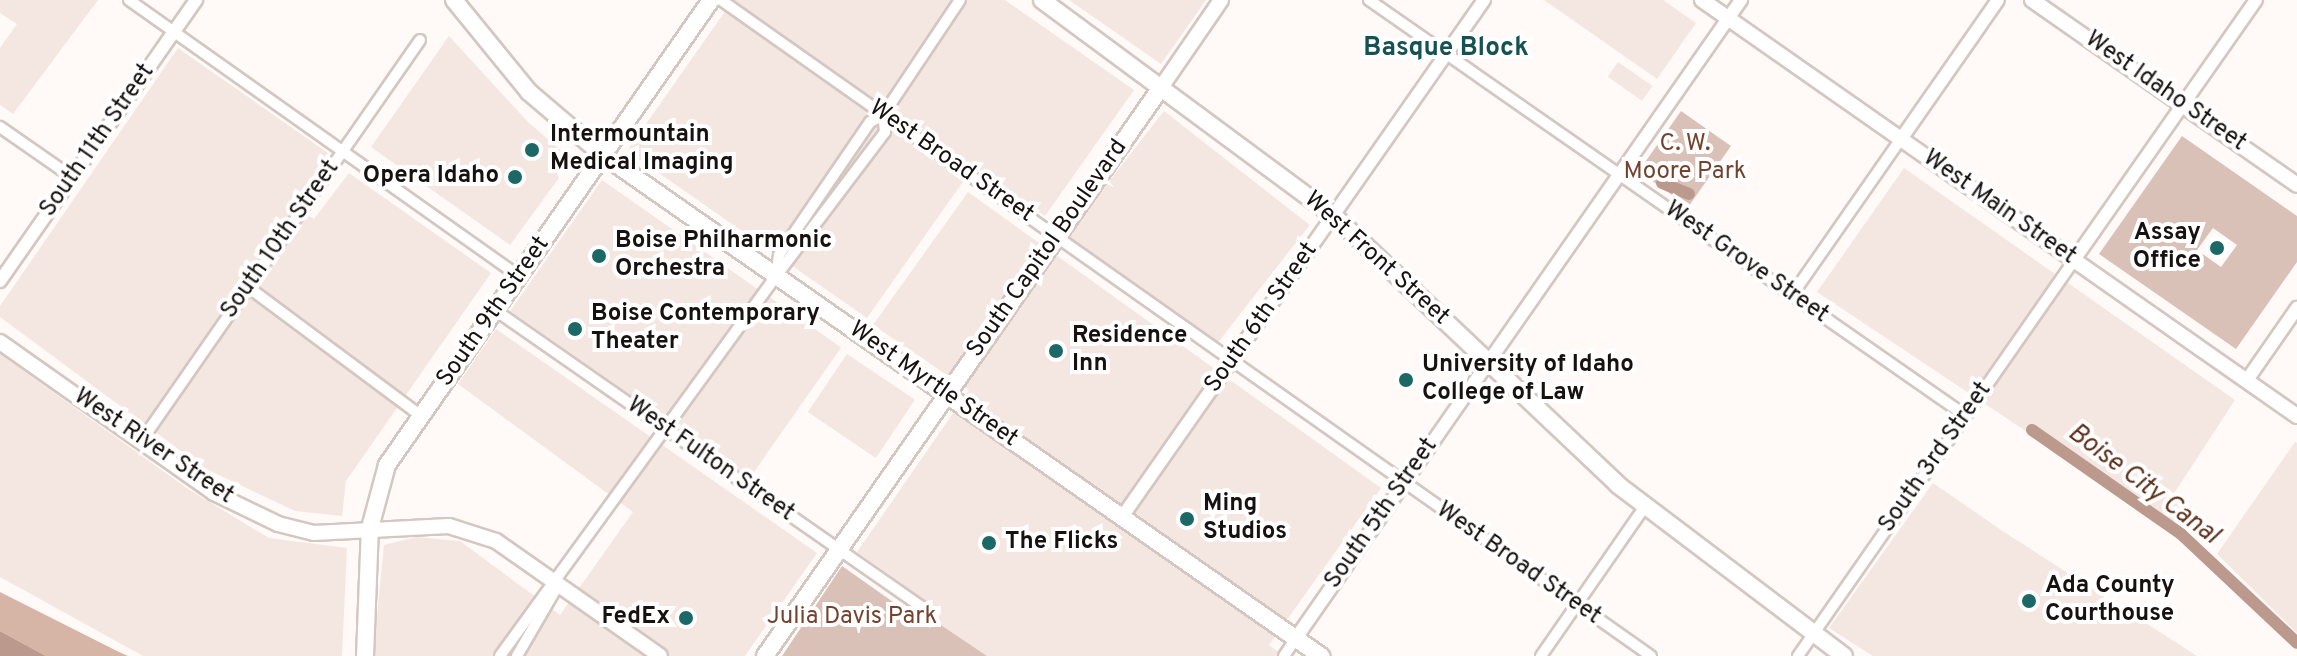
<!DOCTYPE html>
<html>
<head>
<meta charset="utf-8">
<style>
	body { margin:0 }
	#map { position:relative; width:2297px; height:656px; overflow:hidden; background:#fff9f7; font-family:Overpass,sans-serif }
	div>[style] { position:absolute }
	.built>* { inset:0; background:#f4e7e2; transform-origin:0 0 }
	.green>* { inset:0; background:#d9c1b7; transform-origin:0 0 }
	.forest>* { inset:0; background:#d6b5a7 }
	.water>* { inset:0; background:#bb9a8d }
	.canal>* { height:12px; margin:-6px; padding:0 6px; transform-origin:6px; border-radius:6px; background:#bb9a8d }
	.roads { filter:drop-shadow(2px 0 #d4c7c2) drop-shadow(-2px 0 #d4c7c2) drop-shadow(0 2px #d4c7c2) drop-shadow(0 -2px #d4c7c2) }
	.minor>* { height:10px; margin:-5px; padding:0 5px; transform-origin:5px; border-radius:5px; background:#fff }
	.tertiary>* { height:12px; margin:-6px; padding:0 6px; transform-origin:6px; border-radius:6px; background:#fff }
	.secondary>* { height:14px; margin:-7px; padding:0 7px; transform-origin:7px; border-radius:7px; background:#fff }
	.primary>* { height:16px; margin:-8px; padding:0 8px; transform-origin:8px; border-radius:8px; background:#fff }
	.dots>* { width:22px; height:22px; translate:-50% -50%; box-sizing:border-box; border:4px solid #fff; border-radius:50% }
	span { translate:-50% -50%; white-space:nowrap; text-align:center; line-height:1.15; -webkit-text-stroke:8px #fff; paint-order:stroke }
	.street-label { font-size:24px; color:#171211 }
	.poi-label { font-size:24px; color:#171211; font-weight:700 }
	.left { translate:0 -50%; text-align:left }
	.right { translate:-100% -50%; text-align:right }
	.park-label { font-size:24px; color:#72432e }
	.neighbourhood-label { font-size:26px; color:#155251; font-weight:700 }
	.water-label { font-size:26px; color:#5d301c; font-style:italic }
</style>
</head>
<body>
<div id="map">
	<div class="built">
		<i style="clip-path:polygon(0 0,98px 0,13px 114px,0 105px,0 48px,17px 24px,0 13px)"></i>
		<i style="clip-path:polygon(733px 0,1005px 0,1134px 90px,1045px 216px,974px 166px,867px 318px,627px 151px)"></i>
		<i style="clip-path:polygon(1069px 0,1206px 0,1161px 64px)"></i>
		<i style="clip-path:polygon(1544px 0,1663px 0,1696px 23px,1657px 79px)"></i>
		<i style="clip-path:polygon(449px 36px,528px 122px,572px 160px,510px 245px,371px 147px)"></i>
		<i style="clip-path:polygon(178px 48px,328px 153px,293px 206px,314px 219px,349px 173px,491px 273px,346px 481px,342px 516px,295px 511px,204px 468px,0 317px,0 306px)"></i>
		<i style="left:1618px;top:62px;width:42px;height:18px;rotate:35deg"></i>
		<i style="left:1164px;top:111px;width:185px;height:159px;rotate:38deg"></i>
		<i style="clip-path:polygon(1904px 168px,2235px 400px,2171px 498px,2183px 509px,2170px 527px,1817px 292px)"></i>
		<i style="left:602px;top:180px;width:292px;height:160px;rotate:35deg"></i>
		<i style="clip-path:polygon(968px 192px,1381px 488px,1269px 645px,1284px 656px,987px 656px,935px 621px,942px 612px,857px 552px,969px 390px,873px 325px)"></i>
		<i style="clip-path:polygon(496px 329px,817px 553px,745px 656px,373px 656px,384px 545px,416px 537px,460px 541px,560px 615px,633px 512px,458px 384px)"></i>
		<i style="clip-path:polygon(0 354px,188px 489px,269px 538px,347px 548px,342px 656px,143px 656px,0 577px)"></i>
		<i style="left:847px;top:354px;width:82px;height:70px;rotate:34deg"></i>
		<i style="clip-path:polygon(2295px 442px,2297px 443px,2297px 633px,2217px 554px)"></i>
		<i style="clip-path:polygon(1933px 483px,2001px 530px,2197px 656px,1873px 656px,1829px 628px)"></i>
	</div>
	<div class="green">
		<i style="left:1681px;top:111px;width:61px;height:74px;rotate:35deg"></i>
		<i style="clip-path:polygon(evenodd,2182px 136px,2297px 216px,2297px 262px,2236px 349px,2099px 254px,2182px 136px,2213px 228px,2237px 245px,2221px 267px,2197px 250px,2213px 228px)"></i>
		<i style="clip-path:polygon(842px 566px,930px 628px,935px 621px,987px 656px,782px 656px)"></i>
	</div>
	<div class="forest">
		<i style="clip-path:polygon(0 592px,117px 651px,128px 656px,46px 656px,0 631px)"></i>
	</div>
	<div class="water">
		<i style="clip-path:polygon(0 631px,46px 656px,0 656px)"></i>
	</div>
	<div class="canal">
		<i style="left:1662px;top:183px;width:29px;rotate:22deg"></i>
		<i style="left:2032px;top:430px;width:182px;rotate:34.9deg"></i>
		<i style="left:2181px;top:534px;width:159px;rotate:43.2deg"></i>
	</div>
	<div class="roads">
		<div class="minor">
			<i style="left:129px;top:0;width:478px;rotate:35.3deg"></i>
			<i style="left:721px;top:0;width:1138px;rotate:35.2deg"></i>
			<i style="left:1369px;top:0;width:728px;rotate:34.87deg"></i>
			<i style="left:883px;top:115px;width:17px;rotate:83deg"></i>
			<i style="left:885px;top:132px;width:181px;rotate:127.1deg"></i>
			<i style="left:776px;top:276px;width:21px;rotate:-82deg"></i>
			<i style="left:779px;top:255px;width:161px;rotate:-55.6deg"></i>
			<i style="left:870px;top:122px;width:15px;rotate:-28deg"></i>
			<i style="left:883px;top:115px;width:138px;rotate:-56.2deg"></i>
			<i style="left:0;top:127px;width:88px;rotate:34.8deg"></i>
			<i style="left:248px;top:287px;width:216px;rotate:36.7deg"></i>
			<i style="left:1792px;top:295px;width:190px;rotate:-55.1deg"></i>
			<i style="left:495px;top:310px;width:525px;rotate:34.84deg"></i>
			<i style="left:142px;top:440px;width:487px;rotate:-55.2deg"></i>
			<i style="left:500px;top:656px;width:470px;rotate:-54deg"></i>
			<i style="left:517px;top:656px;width:80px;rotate:-59.9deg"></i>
			<i style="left:1284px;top:656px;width:22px;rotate:-56deg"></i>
			<i style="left:1541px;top:656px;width:180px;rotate:-55.2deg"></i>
			<i style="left:1798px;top:656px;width:483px;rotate:-55.1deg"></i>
		</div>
		<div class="tertiary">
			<i style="left:1901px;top:139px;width:169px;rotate:-55.1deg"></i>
			<i style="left:2074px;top:260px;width:317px;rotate:-55deg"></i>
			<i style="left:0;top:281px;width:343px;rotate:-55.1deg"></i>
			<i style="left:2247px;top:380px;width:88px;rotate:-55.2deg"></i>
			<i style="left:1122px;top:517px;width:631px;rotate:-55deg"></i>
			<i style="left:1296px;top:638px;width:778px;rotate:-55.1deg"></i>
		</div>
		<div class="secondary">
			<i style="left:1702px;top:0;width:726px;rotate:34.96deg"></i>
			<i style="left:2032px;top:0;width:323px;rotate:34.9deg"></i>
			<i style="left:1162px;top:86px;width:104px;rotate:-55.5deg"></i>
			<i style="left:0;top:342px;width:262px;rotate:35.2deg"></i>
			<i style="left:214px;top:493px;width:71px;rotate:25.8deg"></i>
			<i style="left:278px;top:524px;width:37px;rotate:14deg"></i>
			<i style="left:314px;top:533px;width:135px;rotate:-3deg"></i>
			<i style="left:449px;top:526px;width:49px;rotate:17.7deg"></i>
			<i style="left:496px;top:541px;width:200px;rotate:35deg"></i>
		</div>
		<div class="primary">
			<i style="left:454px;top:0;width:119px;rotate:50.8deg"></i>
			<i style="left:529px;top:92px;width:97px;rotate:40.4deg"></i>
			<i style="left:603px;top:155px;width:876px;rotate:34.91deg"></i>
			<i style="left:1042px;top:0;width:363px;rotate:36.5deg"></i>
			<i style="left:1334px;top:216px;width:391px;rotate:43.4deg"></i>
			<i style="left:1618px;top:485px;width:283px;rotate:37.1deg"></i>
			<i style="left:365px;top:656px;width:128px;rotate:-87.8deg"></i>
			<i style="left:370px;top:528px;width:65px;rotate:-74.9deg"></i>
			<i style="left:387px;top:465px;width:567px;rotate:-55.13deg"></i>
			<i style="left:765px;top:656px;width:695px;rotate:-55.14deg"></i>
		</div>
	</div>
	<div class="dots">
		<i style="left:532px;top:150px;background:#1b6867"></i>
		<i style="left:515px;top:177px;background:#1b6867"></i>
		<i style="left:2217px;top:248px;background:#1b6867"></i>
		<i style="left:599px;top:256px;background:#1b6867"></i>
		<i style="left:575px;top:329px;background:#1b6867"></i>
		<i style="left:1056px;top:351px;background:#1b6867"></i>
		<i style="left:1406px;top:380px;background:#1b6867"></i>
		<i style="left:1187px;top:519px;background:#1b6867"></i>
		<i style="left:989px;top:543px;background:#1b6867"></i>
		<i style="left:2029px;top:601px;background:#1b6867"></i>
		<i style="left:686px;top:618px;background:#1b6867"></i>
	</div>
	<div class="street-label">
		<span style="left:2165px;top:92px;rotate:35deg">West Idaho Street</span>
		<span style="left:98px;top:141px;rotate:-55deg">South 11th Street</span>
		<span style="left:951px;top:162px;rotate:35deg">West Broad Street</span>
		<span style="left:1999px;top:208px;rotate:35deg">West Main Street</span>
		<span style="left:281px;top:240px;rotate:-55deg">South 10th Street</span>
		<span style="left:1048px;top:249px;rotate:-55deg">South Capitol Boulevard</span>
		<span style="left:1376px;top:259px;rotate:42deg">West Front Street</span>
		<span style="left:1746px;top:263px;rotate:35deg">West Grove Street</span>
		<span style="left:494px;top:312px;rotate:-55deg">South 9th Street</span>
		<span style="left:1262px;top:318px;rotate:-55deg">South 6th Street</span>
		<span style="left:933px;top:385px;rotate:35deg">West Myrtle Street</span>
		<span style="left:153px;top:447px;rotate:34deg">West River Street</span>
		<span style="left:1936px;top:458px;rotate:-55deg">South 3rd Street</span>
		<span style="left:710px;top:460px;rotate:35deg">West Fulton Street</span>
		<span style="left:1382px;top:514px;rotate:-55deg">South 5th Street</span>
		<span style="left:1518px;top:564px;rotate:35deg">West Broad Street</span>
	</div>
	<div class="poi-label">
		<span class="left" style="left:550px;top:150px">Intermountain<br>Medical Imaging</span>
		<span class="right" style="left:499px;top:177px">Opera Idaho</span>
		<span class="right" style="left:2201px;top:248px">Assay<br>Office</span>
		<span class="left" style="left:615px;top:256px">Boise Philharmonic<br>Orchestra</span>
		<span class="left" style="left:591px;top:329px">Boise Contemporary<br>Theater</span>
		<span class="left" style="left:1072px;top:351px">Residence<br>Inn</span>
		<span class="left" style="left:1422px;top:380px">University of Idaho<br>College of Law</span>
		<span class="left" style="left:1203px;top:519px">Ming<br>Studios</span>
		<span class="left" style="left:1005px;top:543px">The Flicks</span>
		<span class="left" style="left:2045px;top:601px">Ada County<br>Courthouse</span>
		<span class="right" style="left:670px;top:618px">FedEx</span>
	</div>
	<div class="park-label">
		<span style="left:1685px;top:159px">C. W.<br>Moore Park</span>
		<span style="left:852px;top:618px">Julia Davis Park</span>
	</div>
	<div class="neighbourhood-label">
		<span style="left:1446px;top:49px">Basque Block</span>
	</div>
	<div class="water-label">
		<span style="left:2143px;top:485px;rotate:37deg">Boise City Canal</span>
	</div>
</div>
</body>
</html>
